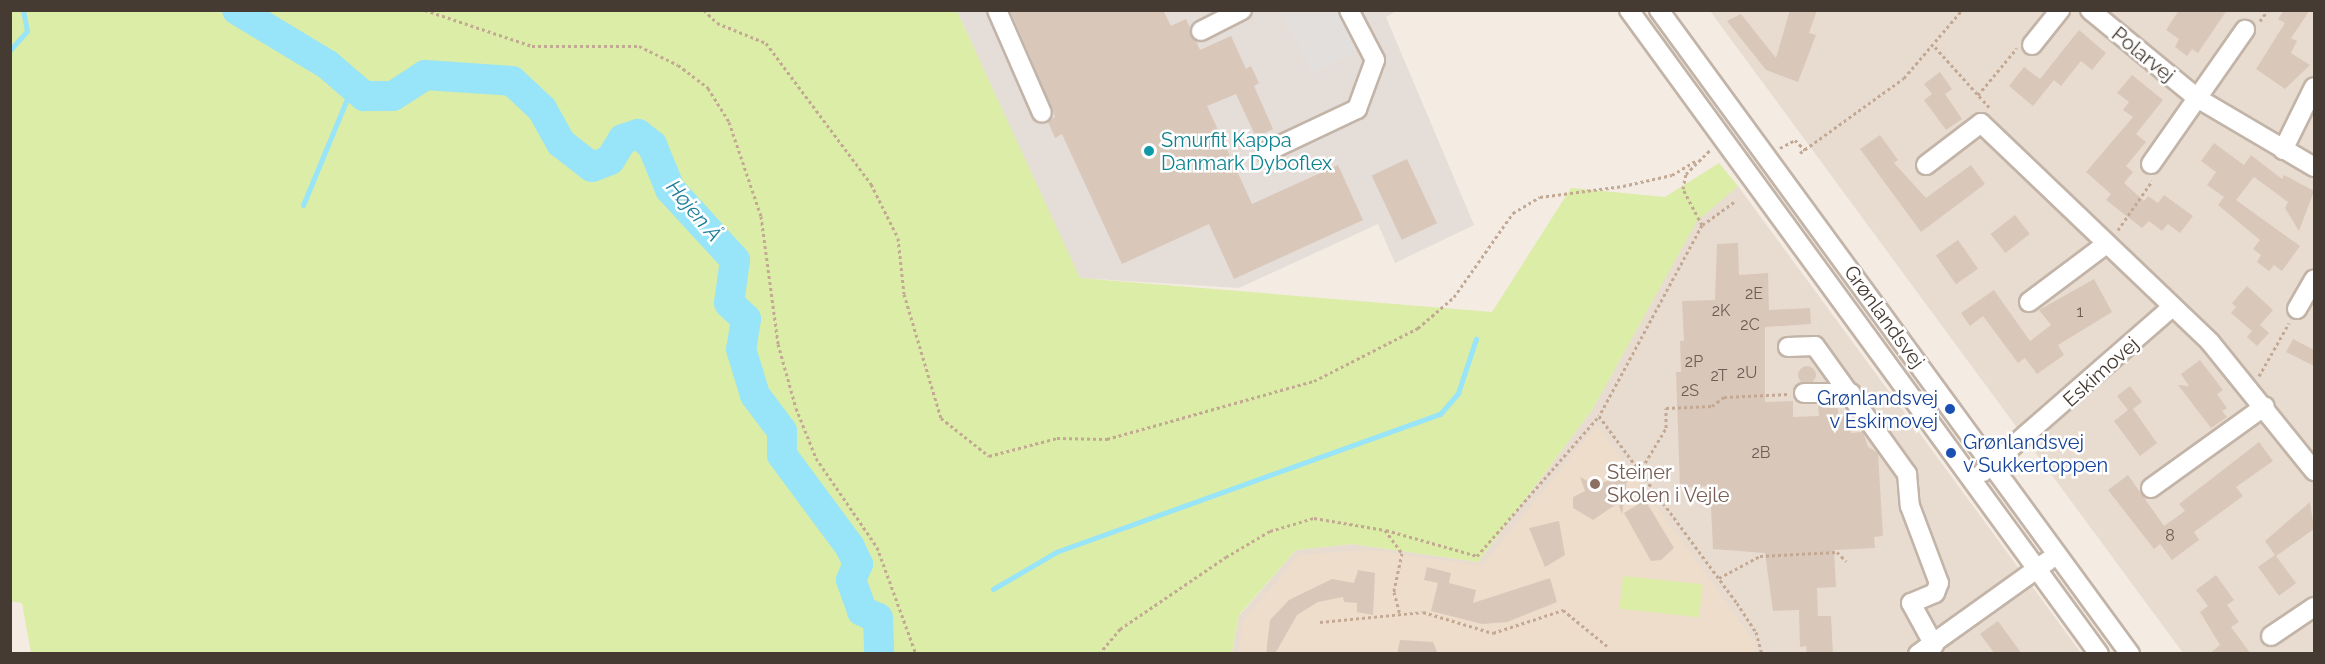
<!DOCTYPE html>
<html>
<head>
<meta charset="utf-8">
<style>
	body { margin:0 }
	#map { position:relative; width:2325px; height:664px; overflow:hidden; background:#f4ebe3; font-family:Raleway,sans-serif }
	div>[style] { position:absolute }
	.residential>* { inset:0; background:#e8dcd0 }
	.industrial>* { inset:0; background:#e5ddd8 }
	.education>* { inset:0; background:#eeddcb }
	.green>* { inset:0; background:#dbeda7; transform-origin:0 0 }
	.parking>* { inset:0; background:#e3dfdc }
	.stream>* { height:5px; margin:-2.5px; padding:0 2.5px; transform-origin:2.5px; border-radius:2.5px; background:#98e4f8 }
	.river>* { height:30px; margin:-15px; padding:0 15px; transform-origin:15px; border-radius:15px; background:#98e4f8 }
	.building>* { inset:0; background:#d9c7ba; transform-origin:0 0 }
	.round { border-radius:50% }
	.path>* { height:3px; margin-top:-1.5px; transform-origin:0; background:repeating-linear-gradient(90deg,#c3a994 0 3px,transparent 0 6px) }
	.roads { filter:drop-shadow(2px 0 #c3b4a8) drop-shadow(-2px 0 #c3b4a8) drop-shadow(0 2px #c3b4a8) drop-shadow(0 -2px #c3b4a8) }
	.minor>* { height:18px; margin:-9px; padding:0 9px; transform-origin:9px; border-radius:9px; background:#fff }
	.dots>* { width:16px; height:16px; translate:-50% -50%; box-sizing:border-box; border:3px solid #fff; border-radius:50% }
	span { translate:-50% -50%; white-space:nowrap; text-align:center; line-height:1.15; -webkit-text-stroke:5px #fff; paint-order:stroke }
	.number-label { font-size:16px; color:#6b5e55 }
	.number-label span { -webkit-text-stroke-width:0 }
	.street-label { font-size:20px; color:#463b33 }
	.culture-label { font-size:20px; color:#0d838f }
	.left { translate:0 -50%; text-align:left }
	.transit-label { font-size:20px; color:#164399 }
	.right { translate:-100% -50%; text-align:right }
	.education-label { font-size:20px; color:#785e54 }
	.water-label { font-size:21px; color:#1e7f9b; font-style:italic }
	.frame { position:absolute; inset:0; border:12px solid #463b33; pointer-events:none }
</style>
</head>
<body>
<div id="map">
	<div class="residential">
		<i style="clip-path:polygon(1710px 11px,2314px 11px,2314px 653px,2183px 653px)"></i>
		<i style="clip-path:polygon(1738px 186px,2081px 653px,1232px 654px,1239px 616px,1296px 550px,1352px 544px,1478px 562px,1592px 410px,1697px 220px)"></i>
	</div>
	<div class="industrial">
		<i style="clip-path:polygon(957px 11px,1397px 11px,1386px 17px,1474px 225px,1395px 263px,1378px 224px,1239px 288px,1079px 278px)"></i>
	</div>
	<div class="education">
		<i style="clip-path:polygon(1597px 425px,1754px 641px,1756px 653px,1238px 654px,1243px 621px,1299px 555px,1371px 550px,1482px 566px)"></i>
	</div>
	<div class="green">
		<i style="clip-path:polygon(11px 10px,957px 11px,1080px 278px,1492px 312px,1571px 188px,1665px 197px,1719px 163px,1738px 186px,1697px 221px,1592px 410px,1478px 562px,1352px 544px,1296px 550px,1239px 615px,1232px 653px,31px 653px,22px 603px,10px 601px)"></i>
		<i style="left:1623px;top:576px;width:80px;height:33px;rotate:6deg"></i>
	</div>
	<div class="parking">
		<i style="clip-path:polygon(1280px 11px,1339px 11px,1359px 50px,1313px 74px)"></i>
	</div>
	<div class="stream">
		<i style="left:10px;top:50px;width:25px;rotate:-48deg"></i>
		<i style="left:27px;top:31px;width:21px;rotate:-101deg"></i>
		<i style="left:303px;top:205px;width:126px;rotate:-67.5deg"></i>
		<i style="left:993px;top:589px;width:73px;rotate:-30.4deg"></i>
		<i style="left:1056px;top:552px;width:408px;rotate:-19.8deg"></i>
		<i style="left:1440px;top:414px;width:28px;rotate:-49deg"></i>
		<i style="left:1458px;top:393px;width:57px;rotate:-71.6deg"></i>
	</div>
	<div class="river">
		<i style="left:237px;top:10px;width:106px;rotate:31.1deg"></i>
		<i style="left:328px;top:65px;width:48px;rotate:40.7deg"></i>
		<i style="left:364px;top:96px;width:29px"></i>
		<i style="left:393px;top:96px;width:38px;rotate:-33deg"></i>
		<i style="left:425px;top:75px;width:87px;rotate:3.9deg"></i>
		<i style="left:512px;top:81px;width:41px;rotate:43deg"></i>
		<i style="left:542px;top:109px;width:39px;rotate:61deg"></i>
		<i style="left:561px;top:143px;width:39px;rotate:38deg"></i>
		<i style="left:592px;top:167px;width:19px;rotate:-21deg"></i>
		<i style="left:610px;top:160px;width:25px;rotate:-58deg"></i>
		<i style="left:623px;top:139px;width:16px;rotate:-18deg"></i>
		<i style="left:638px;top:134px;width:18px;rotate:38deg"></i>
		<i style="left:652px;top:145px;width:48px;rotate:67.8deg"></i>
		<i style="left:670px;top:189px;width:96px;rotate:47.5deg"></i>
		<i style="left:735px;top:260px;width:43px;rotate:97.9deg"></i>
		<i style="left:729px;top:303px;width:23px;rotate:43deg"></i>
		<i style="left:746px;top:319px;width:30px;rotate:99deg"></i>
		<i style="left:741px;top:349px;width:48px;rotate:73.1deg"></i>
		<i style="left:755px;top:395px;width:45px;rotate:53.1deg"></i>
		<i style="left:782px;top:431px;width:24px;rotate:90deg"></i>
		<i style="left:782px;top:455px;width:114px;rotate:53.5deg"></i>
		<i style="left:850px;top:547px;width:19px;rotate:65deg"></i>
		<i style="left:858px;top:564px;width:17px;rotate:114deg"></i>
		<i style="left:851px;top:580px;width:33px;rotate:70deg"></i>
		<i style="left:862px;top:611px;width:17px;rotate:24deg"></i>
		<i style="left:878px;top:618px;width:36px;rotate:88deg"></i>
	</div>
	<div class="building">
		<i style="clip-path:polygon(1010px 10px,1163px 10px,1171px 26px,1186px 19px,1200px 50px,1231px 36px,1246px 69px,1251px 66px,1259px 83px,1254px 86px,1273px 129px,1256px 137px,1236px 94px,1207px 106px,1252px 204px,1338px 165px,1363px 220px,1234px 279px,1209px 224px,1122px 264px,1062px 134px,1055px 138px,1048px 122px,1055px 117px,1052px 108px)"></i>
		<i style="clip-path:polygon(1790px 10px,1817px 10px,1809px 33px,1816px 35px,1798px 82px,1766px 70px,1727px 21px,1741px 14px,1776px 58px)"></i>
		<i style="clip-path:polygon(2179px 10px,2227px 10px,2198px 53px,2192px 49px,2187px 56px,2175px 47px,2179px 39px,2166px 30px)"></i>
		<i style="clip-path:polygon(2284px 10px,2310px 10px,2291px 38px,2297px 41px,2291px 53px,2310px 65px,2285px 89px,2256px 69px,2285px 23px,2278px 19px)"></i>
		<i style="clip-path:polygon(2079px 30px,2106px 53px,2092px 70px,2081px 61px,2061px 86px,2054px 80px,2033px 106px,2009px 86px,2024px 67px,2040px 79px)"></i>
		<i style="clip-path:polygon(1940px 72px,1952px 89px,1945px 94px,1962px 119px,1946px 130px,1924px 100px,1932px 94px,1924px 84px)"></i>
		<i style="clip-path:polygon(2132px 75px,2163px 100px,2136px 134px,2146px 142px,2126px 166px,2133px 172px,2124px 183px,2144px 201px,2148px 196px,2158px 203px,2164px 195px,2193px 216px,2180px 233px,2168px 224px,2162px 231px,2149px 221px,2142px 228px,2106px 200px,2111px 194px,2086px 172px,2133px 117px,2123px 110px,2129px 102px,2117px 93px)"></i>
		<i style="clip-path:polygon(1880px 135px,1898px 160px,1894px 163px,1926px 198px,1971px 165px,1985px 184px,1921px 232px,1860px 149px)"></i>
		<i style="clip-path:polygon(2214px 143px,2244px 165px,2251px 155px,2282px 179px,2284px 175px,2314px 191px,2299px 231px,2285px 208px,2288px 202px,2254px 177px,2236px 200px,2300px 246px,2282px 271px,2274px 265px,2269px 271px,2257px 262px,2261px 255px,2253px 249px,2260px 240px,2218px 205px,2224px 197px,2207px 185px,2216px 172px,2201px 161px)"></i>
		<i style="left:1407px;top:159px;width:71px;height:39px;rotate:65deg"></i>
		<i style="left:2015px;top:215px;width:24px;height:31px;rotate:52deg"></i>
		<i style="left:1958px;top:240px;width:35px;height:27px;rotate:55deg"></i>
		<i style="clip-path:polygon(1738px 243px,1739px 275px,1768px 273px,1769px 310px,1810px 308px,1811px 324px,1765px 327px,1765px 402px,1793px 401px,1793px 417px,1819px 416px,1818px 404px,1838px 404px,1838px 415px,1850px 415px,1851px 433px,1863px 432px,1868px 447px,1878px 453px,1883px 536px,1874px 537px,1875px 548px,1834px 550px,1836px 587px,1817px 588px,1818px 616px,1831px 616px,1833px 654px,1807px 654px,1806px 646px,1800px 647px,1799px 610px,1773px 611px,1765px 553px,1713px 549px,1710px 486px,1680px 488px,1676px 372px,1681px 372px,1680px 341px,1684px 341px,1682px 301px,1715px 300px,1717px 244px)"></i>
		<i style="clip-path:polygon(2094px 279px,2112px 312px,2058px 345px,2064px 355px,2037px 374px,2025px 358px,2018px 363px,1983px 316px,1970px 326px,1961px 313px,1994px 290px,2030px 341px,2051px 325px,2039px 310px)"></i>
		<i style="clip-path:polygon(2247px 286px,2273px 310px,2260px 325px,2269px 333px,2257px 346px,2247px 337px,2252px 331px,2231px 313px,2236px 307px,2232px 303px)"></i>
		<i style="clip-path:polygon(2293px 339px,2314px 350px,2314px 366px,2286px 352px)"></i>
		<i style="clip-path:polygon(2200px 360px,2223px 390px,2217px 394px,2227px 408px,2222px 411px,2227px 417px,2211px 428px,2178px 385px,2189px 386px,2181px 374px)"></i>
		<i class="round" style="left:1798px;top:366px;width:18px;height:18px"></i>
		<i style="clip-path:polygon(2130px 386px,2142px 402px,2133px 409px,2157px 443px,2140px 456px,2114px 421px,2128px 410px,2117px 396px)"></i>
		<i style="clip-path:polygon(2259px 442px,2273px 461px,2236px 487px,2243px 496px,2194px 532px,2199px 540px,2172px 560px,2160px 544px,2154px 549px,2108px 490px,2128px 475px,2164px 526px,2185px 511px,2179px 504px)"></i>
		<i style="clip-path:polygon(1628px 474px,1622px 514px,1618px 503px,1593px 520px,1573px 508px,1573px 497px,1585px 491px,1580px 477px,1595px 485px)"></i>
		<i style="clip-path:polygon(1645px 500px,1674px 548px,1661px 560px,1651px 561px,1624px 513px)"></i>
		<i style="clip-path:polygon(2310px 502px,2314px 529px,2276px 556px,2296px 583px,2279px 596px,2258px 567px,2275px 555px,2265px 541px)"></i>
		<i style="clip-path:polygon(1559px 521px,1565px 555px,1545px 567px,1529px 528px)"></i>
		<i style="clip-path:polygon(1427px 567px,1451px 573px,1449px 583px,1476px 590px,1473px 603px,1550px 578px,1557px 602px,1507px 622px,1482px 624px,1431px 611px,1438px 583px,1424px 580px)"></i>
		<i style="clip-path:polygon(1358px 570px,1375px 573px,1373px 615px,1357px 612px,1357px 603px,1344px 602px,1343px 597px,1318px 602px,1297px 615px,1275px 654px,1266px 654px,1270px 620px,1289px 600px,1332px 579px,1354px 583px)"></i>
		<i style="clip-path:polygon(2216px 575px,2234px 600px,2227px 605px,2239px 622px,2231px 627px,2251px 654px,2209px 654px,2220px 645px,2200px 612px,2208px 606px,2196px 590px)"></i>
		<i style="clip-path:polygon(1998px 621px,2022px 654px,1995px 654px,1980px 634px)"></i>
		<i style="clip-path:polygon(1400px 640px,1433px 642px,1438px 654px,1397px 654px)"></i>
	</div>
	<div class="path">
		<i style="left:425px;top:10px;width:113px;rotate:18.6deg"></i>
		<i style="left:532px;top:46px;width:107px"></i>
		<i style="left:639px;top:46px;width:43px;rotate:26deg"></i>
		<i style="left:678px;top:65px;width:38px;rotate:37deg"></i>
		<i style="left:708px;top:88px;width:40px;rotate:58deg"></i>
		<i style="left:729px;top:122px;width:99px;rotate:71.2deg"></i>
		<i style="left:761px;top:216px;width:129px;rotate:82.4deg"></i>
		<i style="left:778px;top:344px;width:66px;rotate:74.3deg"></i>
		<i style="left:796px;top:408px;width:54px;rotate:68.2deg"></i>
		<i style="left:816px;top:458px;width:108px;rotate:55.6deg"></i>
		<i style="left:877px;top:547px;width:114px;rotate:70deg"></i>
		<i style="left:704px;top:10px;width:18px;rotate:45deg"></i>
		<i style="left:717px;top:23px;width:53px;rotate:22.2deg"></i>
		<i style="left:766px;top:43px;width:176px;rotate:53.3deg"></i>
		<i style="left:871px;top:184px;width:60px;rotate:63.4deg"></i>
		<i style="left:898px;top:238px;width:56px;rotate:83.9deg"></i>
		<i style="left:904px;top:294px;width:129px;rotate:73.4deg"></i>
		<i style="left:941px;top:418px;width:61px;rotate:38.4deg"></i>
		<i style="left:989px;top:456px;width:70px;rotate:-14.8deg"></i>
		<i style="left:1057px;top:438px;width:50px;rotate:1.1deg"></i>
		<i style="left:1107px;top:439px;width:215px;rotate:-15.7deg"></i>
		<i style="left:1314px;top:381px;width:117px;rotate:-27deg"></i>
		<i style="left:1418px;top:328px;width:48px;rotate:-40.7deg"></i>
		<i style="left:1454px;top:297px;width:103px;rotate:-54.9deg"></i>
		<i style="left:1513px;top:213px;width:31px;rotate:-31deg"></i>
		<i style="left:1540px;top:197px;width:84px;rotate:-7.5deg"></i>
		<i style="left:1623px;top:186px;width:50px;rotate:-12.7deg"></i>
		<i style="left:1672px;top:175px;width:27px;rotate:-31deg"></i>
		<i style="left:2260px;top:21px;width:14px;rotate:-54deg"></i>
		<i style="left:1935px;top:47px;width:82px;rotate:48deg"></i>
		<i style="left:1978px;top:95px;width:61px;rotate:-50.3deg"></i>
		<i style="left:1780px;top:148px;width:17px;rotate:-28deg"></i>
		<i style="left:1795px;top:140px;width:14px;rotate:45deg"></i>
		<i style="left:1800px;top:153px;width:128px;rotate:-35.8deg"></i>
		<i style="left:1904px;top:78px;width:89px;rotate:-49.5deg"></i>
		<i style="left:1734px;top:202px;width:39px;rotate:144deg"></i>
		<i style="left:1702px;top:225px;width:217px;rotate:118.3deg"></i>
		<i style="left:1599px;top:416px;width:232px;rotate:53.6deg"></i>
		<i style="left:1737px;top:603px;width:35px;rotate:57deg"></i>
		<i style="left:1756px;top:632px;width:23px;rotate:75deg"></i>
		<i style="left:1702px;top:225px;width:41px;rotate:-117.8deg"></i>
		<i style="left:1683px;top:189px;width:15px;rotate:-79deg"></i>
		<i style="left:1686px;top:174px;width:34px;rotate:-45deg"></i>
		<i style="left:2118px;top:230px;width:60px;rotate:-55.2deg"></i>
		<i style="left:2259px;top:376px;width:61px;rotate:-60.5deg"></i>
		<i style="left:1639px;top:473px;width:52px;rotate:-59deg"></i>
		<i style="left:1666px;top:428px;width:20px;rotate:-90deg"></i>
		<i style="left:1666px;top:408px;width:46px;rotate:-2.5deg"></i>
		<i style="left:1712px;top:406px;width:15px;rotate:-37deg"></i>
		<i style="left:1724px;top:397px;width:65px;rotate:-2.6deg"></i>
		<i style="left:1386px;top:530px;width:95px;rotate:15.9deg"></i>
		<i style="left:1477px;top:556px;width:186px;rotate:-48.9deg"></i>
		<i style="left:1719px;top:578px;width:47px;rotate:-28.2deg"></i>
		<i style="left:1760px;top:556px;width:77px;rotate:-3deg"></i>
		<i style="left:1837px;top:552px;width:13px;rotate:45deg"></i>
		<i style="left:1320px;top:622px;width:103px;rotate:-5.5deg"></i>
		<i style="left:1423px;top:612px;width:73px;rotate:16.7deg"></i>
		<i style="left:1493px;top:633px;width:74px;rotate:-18.2deg"></i>
		<i style="left:1563px;top:610px;width:57px;rotate:39.3deg"></i>
		<i style="left:1099px;top:654px;width:33px;rotate:-50deg"></i>
		<i style="left:1120px;top:629px;width:128px;rotate:-34.2deg"></i>
		<i style="left:1226px;top:557px;width:51px;rotate:-30.6deg"></i>
		<i style="left:1270px;top:531px;width:46px;rotate:-16.5deg"></i>
		<i style="left:1314px;top:518px;width:72px;rotate:9.6deg"></i>
		<i style="left:1385px;top:530px;width:29px;rotate:54deg"></i>
		<i style="left:1402px;top:553px;width:40px;rotate:102deg"></i>
		<i style="left:1394px;top:592px;width:24px;rotate:75deg"></i>
	</div>
	<div class="roads">
		<div class="minor">
			<i style="left:997px;top:10px;width:112px;rotate:66.4deg"></i>
			<i style="left:1629px;top:10px;width:797px;rotate:53.88deg"></i>
			<i style="left:1659px;top:10px;width:798px;rotate:53.82deg"></i>
			<i style="left:2090px;top:10px;width:139px;rotate:39.4deg"></i>
			<i style="left:2197px;top:98px;width:136px;rotate:30.5deg"></i>
			<i style="left:1201px;top:31px;width:46px;rotate:-27.1deg"></i>
			<i style="left:2032px;top:45px;width:45px;rotate:-51.3deg"></i>
			<i style="left:2283px;top:150px;width:70px;rotate:-63.8deg"></i>
			<i style="left:1266px;top:152px;width:101px;rotate:-25.3deg"></i>
			<i style="left:1357px;top:109px;width:52px;rotate:-69.8deg"></i>
			<i style="left:1375px;top:60px;width:56px;rotate:-117.5deg"></i>
			<i style="left:2151px;top:164px;width:164px;rotate:-55deg"></i>
			<i style="left:1926px;top:165px;width:69px;rotate:-37.4deg"></i>
			<i style="left:1981px;top:123px;width:317px;rotate:43.7deg"></i>
			<i style="left:2210px;top:342px;width:166px;rotate:51.1deg"></i>
			<i style="left:2029px;top:302px;width:95px;rotate:-36.9deg"></i>
			<i style="left:2297px;top:309px;width:34px;rotate:-60deg"></i>
			<i style="left:1788px;top:347px;width:27px;rotate:-2deg"></i>
			<i style="left:1815px;top:346px;width:158px;rotate:54.3deg"></i>
			<i style="left:1907px;top:474px;width:32px;rotate:85deg"></i>
			<i style="left:1910px;top:506px;width:82px;rotate:69.4deg"></i>
			<i style="left:1939px;top:583px;width:11px;rotate:112deg"></i>
			<i style="left:1935px;top:593px;width:26px;rotate:157deg"></i>
			<i style="left:1911px;top:603px;width:48px;rotate:61.3deg"></i>
			<i style="left:1804px;top:393px;width:47px"></i>
			<i style="left:1983px;top:472px;width:251px;rotate:-41.1deg"></i>
			<i style="left:2151px;top:488px;width:140px;rotate:-35.7deg"></i>
			<i style="left:2271px;top:636px;width:52px;rotate:-34deg"></i>
			<i style="left:1918px;top:654px;width:160px;rotate:-35.6deg"></i>
		</div>
	</div>
	<div class="dots">
		<i style="left:1149px;top:151px;background:#0f9aa8"></i>
		<i style="left:1950px;top:409px;background:#1a4fb4"></i>
		<i style="left:1951px;top:453px;background:#1a4fb4"></i>
		<i style="left:1595px;top:484px;background:#8d6e63"></i>
	</div>
	<div class="number-label">
		<span style="left:1754px;top:294px">2E</span>
		<span style="left:1721px;top:311px">2K</span>
		<span style="left:2080px;top:312px">1</span>
		<span style="left:1750px;top:325px">2C</span>
		<span style="left:1694px;top:362px">2P</span>
		<span style="left:1747px;top:373px">2U</span>
		<span style="left:1719px;top:376px">2T</span>
		<span style="left:1690px;top:391px">2S</span>
		<span style="left:1761px;top:453px">2B</span>
		<span style="left:2170px;top:536px">8</span>
	</div>
	<div class="street-label">
		<span style="left:2143px;top:55px;rotate:39deg">Polarvej</span>
		<span style="left:1884px;top:317px;rotate:54deg">Grønlandsvej</span>
		<span style="left:2101px;top:372px;rotate:-42deg">Eskimovej</span>
	</div>
	<div class="culture-label">
		<span class="left" style="left:1161px;top:152px">Smurfit Kappa<br>Danmark Dyboflex</span>
	</div>
	<div class="transit-label">
		<span class="right" style="left:1938px;top:410px">Grønlandsvej<br>v Eskimovej</span>
		<span class="left" style="left:1963px;top:454px">Grønlandsvej<br>v Sukkertoppen</span>
	</div>
	<div class="education-label">
		<span class="left" style="left:1607px;top:484px">Steiner<br>Skolen i Vejle</span>
	</div>
	<div class="water-label">
		<span style="left:694px;top:211px;rotate:50deg">Højen Å</span>
	</div>
	<div class="frame"></div>
</div>
</body>
</html>
